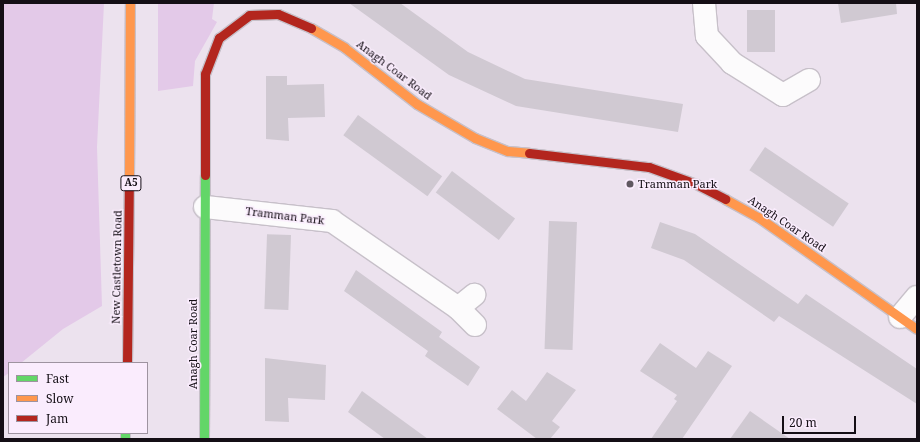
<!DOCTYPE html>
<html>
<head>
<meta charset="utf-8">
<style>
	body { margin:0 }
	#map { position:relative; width:920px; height:442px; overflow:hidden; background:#ece2ee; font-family:"Noto Serif",serif }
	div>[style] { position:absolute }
	.green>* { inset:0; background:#e3c9e8 }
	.building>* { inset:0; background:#d0c9d2; transform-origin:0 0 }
	.roads { filter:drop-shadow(1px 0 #c7c0c9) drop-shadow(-1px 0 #c7c0c9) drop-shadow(0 1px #c7c0c9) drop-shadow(0 -1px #c7c0c9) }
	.street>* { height:22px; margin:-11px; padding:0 11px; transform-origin:11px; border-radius:11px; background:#fcfbfc }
	.fast>* { height:9px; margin:-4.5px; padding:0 4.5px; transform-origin:4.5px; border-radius:4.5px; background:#63d668 }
	.slow>* { height:9px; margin:-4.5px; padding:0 4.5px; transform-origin:4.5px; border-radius:4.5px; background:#ff974d }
	.jam>* { height:9px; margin:-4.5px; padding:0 4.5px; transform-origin:4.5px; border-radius:4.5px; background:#b3261e }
	.dots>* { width:11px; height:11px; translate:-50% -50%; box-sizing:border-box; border:2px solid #faecfd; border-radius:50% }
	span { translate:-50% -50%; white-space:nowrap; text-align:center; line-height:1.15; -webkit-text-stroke:3px #faecfd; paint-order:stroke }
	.shield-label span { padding:1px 3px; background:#faecfd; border:1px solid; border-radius:3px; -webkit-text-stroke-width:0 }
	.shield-label { font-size:10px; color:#140e15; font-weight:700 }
	.street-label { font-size:11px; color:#140e15 }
	.poi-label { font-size:11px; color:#140e15 }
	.left { translate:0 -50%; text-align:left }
	.frame { position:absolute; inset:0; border:4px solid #140e15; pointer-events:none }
	.legend { position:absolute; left:8px; top:362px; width:140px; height:72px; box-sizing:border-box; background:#faecfd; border:1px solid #9e93a0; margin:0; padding:5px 7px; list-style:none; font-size:12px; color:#140e15 }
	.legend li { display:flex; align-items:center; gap:8px; height:20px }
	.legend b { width:20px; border:1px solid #9e93a0 }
	.scale { position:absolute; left:782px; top:416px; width:74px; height:18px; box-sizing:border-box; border:2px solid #140e15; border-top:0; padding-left:5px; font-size:12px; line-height:14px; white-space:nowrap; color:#140e15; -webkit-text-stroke:3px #faecfd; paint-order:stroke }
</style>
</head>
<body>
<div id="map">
	<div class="green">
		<i style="clip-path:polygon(3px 3px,104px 3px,97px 147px,102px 306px,63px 329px,21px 363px,9px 363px,9px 373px,3px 377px)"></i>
		<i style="clip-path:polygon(158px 3px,214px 3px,212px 19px,217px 22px,195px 61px,193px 86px,158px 91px)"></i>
	</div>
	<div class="building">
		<i style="clip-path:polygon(349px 3px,400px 3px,468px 52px,525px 79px,683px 104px,678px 132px,516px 106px,449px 75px)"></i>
		<i style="clip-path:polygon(838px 3px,896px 3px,897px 14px,841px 23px)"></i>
		<i style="left:747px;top:10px;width:28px;height:42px"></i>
		<i style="clip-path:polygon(266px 76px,287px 76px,287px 85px,324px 84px,325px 117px,288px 118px,289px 141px,266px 139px)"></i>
		<i style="left:358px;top:115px;width:104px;height:25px;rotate:36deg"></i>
		<i style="left:765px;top:147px;width:101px;height:28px;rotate:34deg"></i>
		<i style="left:452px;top:171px;width:79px;height:27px;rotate:37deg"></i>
		<i style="left:549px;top:221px;width:28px;height:128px;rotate:2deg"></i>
		<i style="clip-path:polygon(660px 222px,695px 234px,798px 304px,806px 294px,917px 369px,917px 404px,779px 316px,774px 322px,684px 260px,651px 248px)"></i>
		<i style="left:291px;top:235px;width:75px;height:24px;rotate:92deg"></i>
		<i style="clip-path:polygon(356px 270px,442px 332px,439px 337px,480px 367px,468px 386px,425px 356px,428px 351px,344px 291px)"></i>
		<i style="clip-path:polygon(660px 343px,696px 368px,708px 351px,732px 366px,682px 439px,651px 439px,677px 401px,674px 399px,677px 395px,640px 371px)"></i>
		<i style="clip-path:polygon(265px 358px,326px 365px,325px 400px,288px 398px,289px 422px,265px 421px)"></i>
		<i style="clip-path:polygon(547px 372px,576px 390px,552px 421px,560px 427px,550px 439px,537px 439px,497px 409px,512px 390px,526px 401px)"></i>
		<i style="clip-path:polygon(362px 391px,428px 439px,385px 439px,348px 412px)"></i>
		<i style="clip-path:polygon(750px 411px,790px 439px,730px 439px)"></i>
	</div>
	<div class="roads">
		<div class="street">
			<i style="left:704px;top:3px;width:33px;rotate:85deg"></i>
			<i style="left:707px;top:36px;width:37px;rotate:47deg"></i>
			<i style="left:732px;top:63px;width:60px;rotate:32.1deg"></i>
			<i style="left:783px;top:95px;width:30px;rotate:-30deg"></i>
			<i style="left:205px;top:207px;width:128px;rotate:6.3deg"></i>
			<i style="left:332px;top:221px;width:153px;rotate:34.6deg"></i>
			<i style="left:458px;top:308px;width:24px;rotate:45deg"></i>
			<i style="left:458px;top:308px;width:21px;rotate:-39deg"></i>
			<i style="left:900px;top:317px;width:26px;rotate:-50deg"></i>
		</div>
		<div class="fast">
			<i style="left:125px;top:433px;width:6px;rotate:90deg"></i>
			<i style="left:204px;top:439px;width:264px;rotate:-89.8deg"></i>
		</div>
		<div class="slow">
			<i style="left:311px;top:28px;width:39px;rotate:30deg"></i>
			<i style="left:345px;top:48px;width:91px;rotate:37.9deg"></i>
			<i style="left:417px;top:104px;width:67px;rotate:30.4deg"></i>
			<i style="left:475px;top:138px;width:35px;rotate:22deg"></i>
			<i style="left:508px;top:151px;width:21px;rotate:5deg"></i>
			<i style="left:129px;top:180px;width:177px;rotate:-89.7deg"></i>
			<i style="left:725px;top:199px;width:38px;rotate:29deg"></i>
			<i style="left:758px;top:217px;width:194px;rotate:35.2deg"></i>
		</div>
		<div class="jam">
			<i style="left:529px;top:153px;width:121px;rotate:6.7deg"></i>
			<i style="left:649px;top:167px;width:50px;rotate:19.9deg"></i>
			<i style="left:696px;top:184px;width:33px;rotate:27deg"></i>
			<i style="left:205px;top:175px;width:101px;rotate:-90deg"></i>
			<i style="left:205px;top:74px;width:39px;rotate:-69deg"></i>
			<i style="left:219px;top:38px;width:38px;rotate:-37deg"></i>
			<i style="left:249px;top:15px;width:29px;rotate:-2deg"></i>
			<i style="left:278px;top:14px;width:36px;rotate:23deg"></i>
			<i style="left:127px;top:363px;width:183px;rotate:-89.4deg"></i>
		</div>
	</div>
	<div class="dots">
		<i style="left:630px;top:184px;background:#605861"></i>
	</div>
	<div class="shield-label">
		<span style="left:131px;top:183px">A5</span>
	</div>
	<div class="street-label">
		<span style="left:394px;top:70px;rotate:37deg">Anagh Coar Road</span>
		<span style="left:285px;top:216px;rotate:7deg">Tramman Park</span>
		<span style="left:787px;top:224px;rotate:34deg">Anagh Coar Road</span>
		<span style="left:117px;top:267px;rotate:-89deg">New Castletown Road</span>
		<span style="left:193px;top:344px;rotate:-90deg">Anagh Coar Road</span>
	</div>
	<div class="poi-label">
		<span class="left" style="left:638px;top:184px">Tramman Park</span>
	</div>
	<div class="frame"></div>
	<ul class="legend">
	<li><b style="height:5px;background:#63d668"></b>Fast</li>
	<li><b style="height:5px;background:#ff974d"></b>Slow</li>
	<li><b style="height:5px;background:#b3261e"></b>Jam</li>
	</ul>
	<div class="scale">20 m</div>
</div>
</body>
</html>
